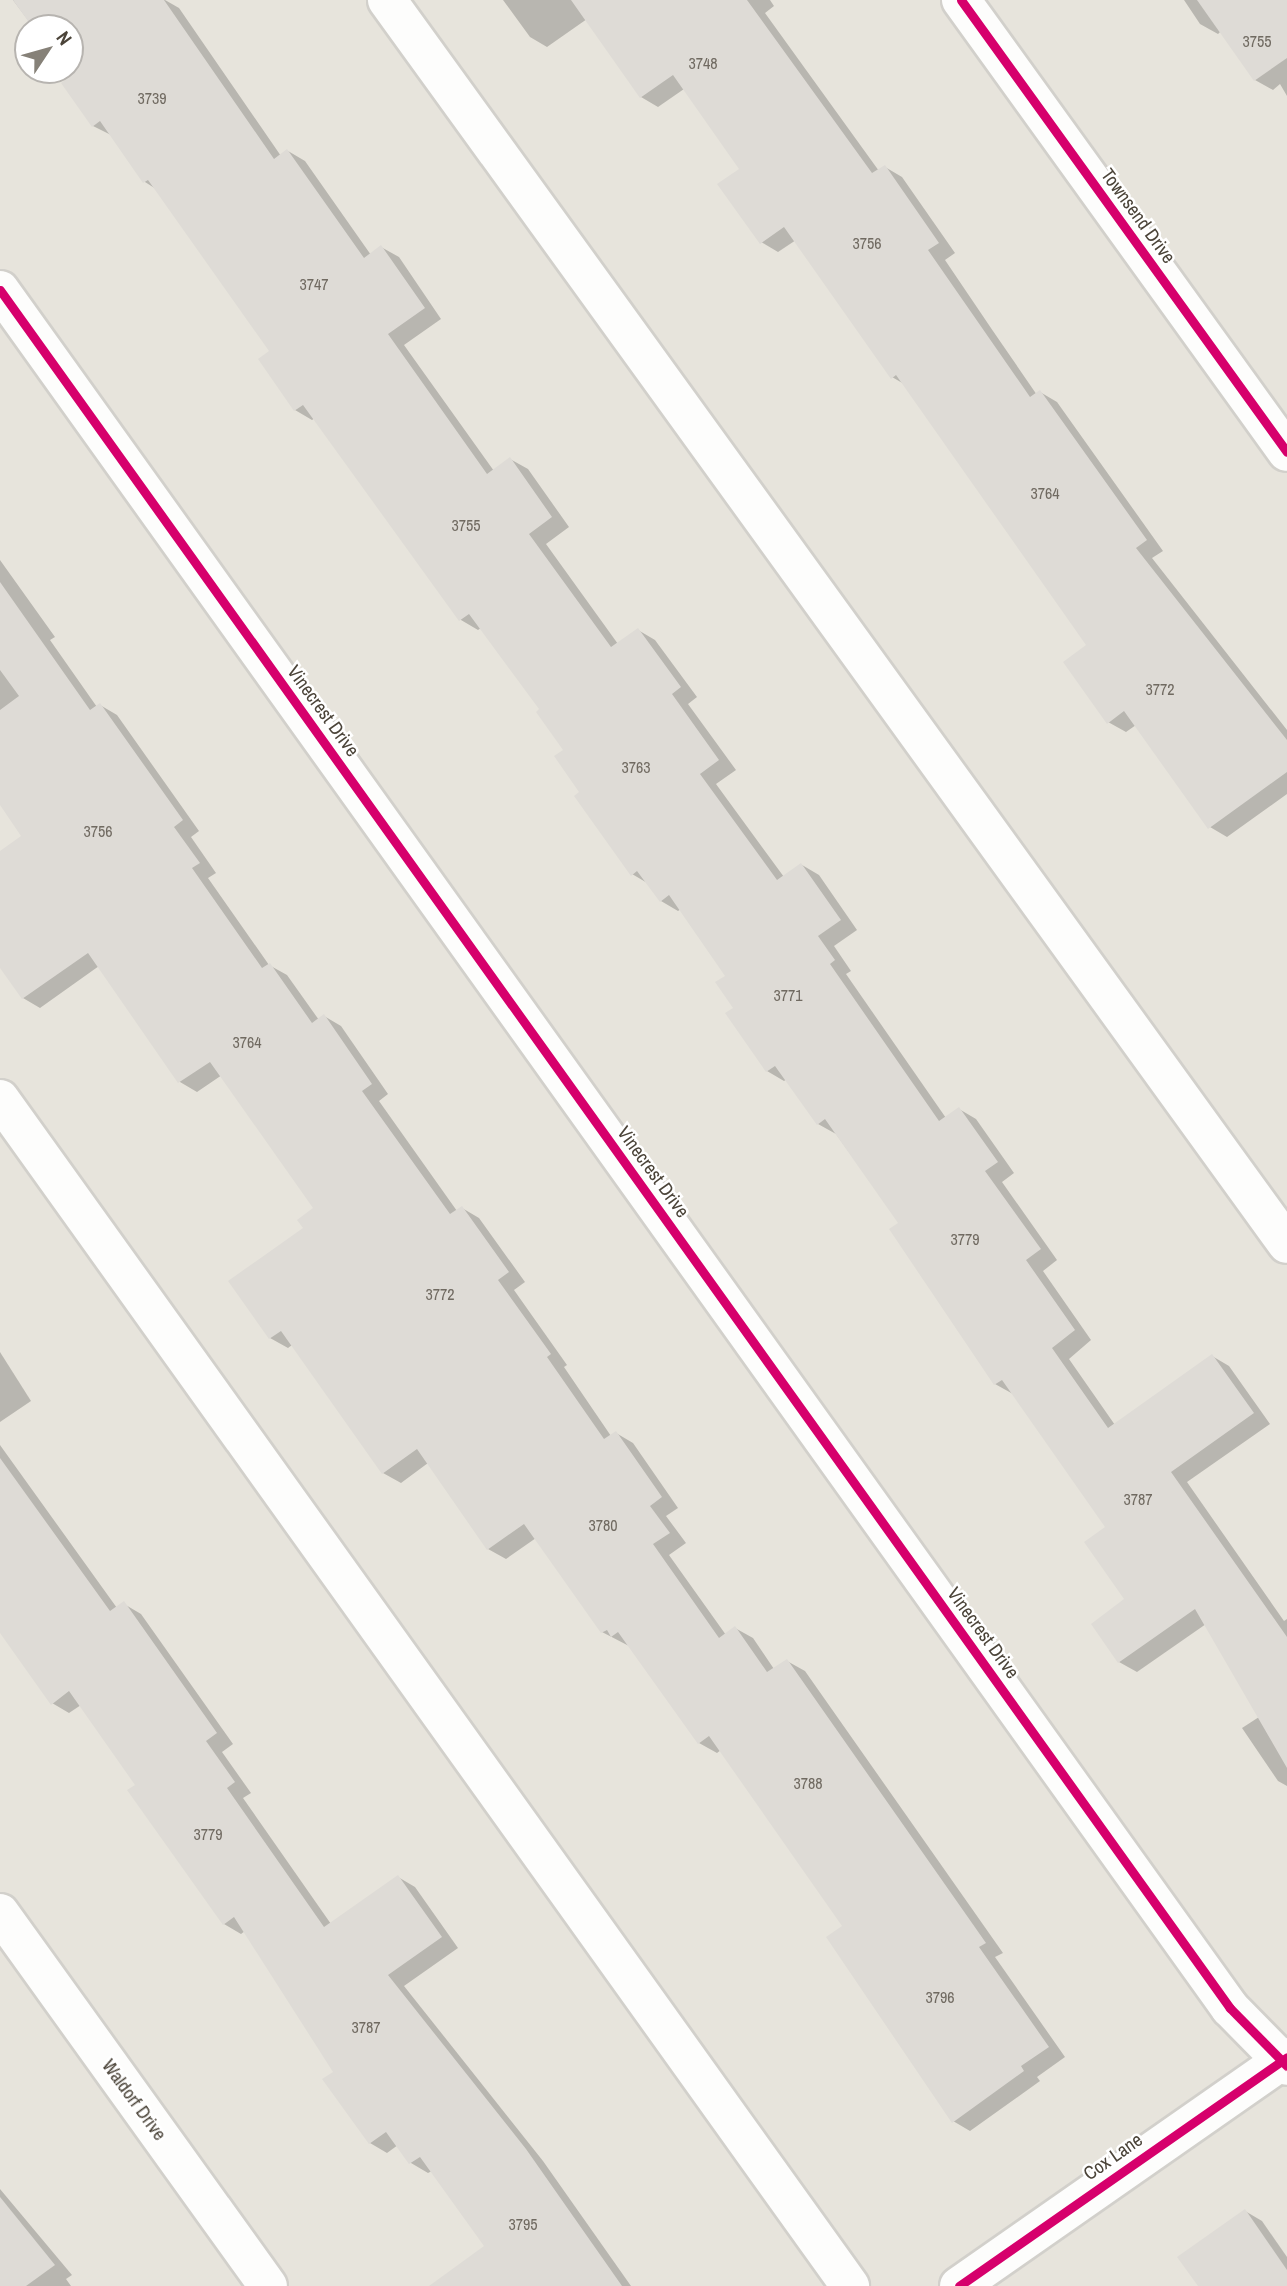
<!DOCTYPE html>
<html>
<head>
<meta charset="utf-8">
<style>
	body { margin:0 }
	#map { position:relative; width:1287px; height:2286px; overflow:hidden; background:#f4f2ee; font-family:"Archivo Narrow",sans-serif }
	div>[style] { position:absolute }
	.residential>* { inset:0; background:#e7e4dc }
	.shadow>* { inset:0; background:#0003 }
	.building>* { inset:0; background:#dedbd6 }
	.roads { filter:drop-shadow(2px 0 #d2d0cb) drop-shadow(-2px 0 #d2d0cb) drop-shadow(0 2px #d2d0cb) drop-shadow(0 -2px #d2d0cb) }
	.minor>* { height:38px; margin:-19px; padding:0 19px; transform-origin:19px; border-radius:19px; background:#fdfdfc }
	.cycleway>* { height:9px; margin:-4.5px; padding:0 4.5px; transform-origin:4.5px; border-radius:4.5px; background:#d6006c }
	span { translate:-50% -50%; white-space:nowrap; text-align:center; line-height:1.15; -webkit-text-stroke:5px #fff; paint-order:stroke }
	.number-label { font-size:16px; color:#706a61 }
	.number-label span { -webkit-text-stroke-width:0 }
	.street-label { font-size:19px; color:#4b4439 }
	.north { position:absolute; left:14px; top:14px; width:70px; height:70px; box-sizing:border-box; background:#fff; border:2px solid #b7b4b0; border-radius:50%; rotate:54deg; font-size:19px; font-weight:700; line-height:28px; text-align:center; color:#4b4439 }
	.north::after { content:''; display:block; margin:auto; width:24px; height:32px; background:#868178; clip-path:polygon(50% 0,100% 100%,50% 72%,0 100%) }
</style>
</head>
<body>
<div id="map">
	<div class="residential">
		<i style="clip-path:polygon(evenodd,0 0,1287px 0,1287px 2286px,0 2286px,0 0,28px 28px,70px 28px,70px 70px,28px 70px,28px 28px)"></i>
	</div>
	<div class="shadow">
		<i style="clip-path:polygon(13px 0,165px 0,179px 8px,281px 156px,288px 151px,305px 161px,371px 255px,381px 247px,399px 257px,441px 319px,404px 345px,494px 471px,510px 459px,528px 469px,569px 527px,546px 544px,618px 644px,638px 630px,655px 640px,697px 697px,688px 704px,736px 770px,716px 784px,784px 877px,802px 865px,819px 875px,857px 930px,834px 946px,851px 971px,846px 974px,946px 1118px,959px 1109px,976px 1119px,1014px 1173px,1002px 1182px,1057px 1260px,1043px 1271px,1091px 1340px,1069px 1359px,1115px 1425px,1212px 1356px,1229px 1366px,1270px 1424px,1187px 1482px,1284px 1621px,1287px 1619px,1287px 1786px,1278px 1781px,1242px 1728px,1259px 1717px,1206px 1624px,1137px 1672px,1119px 1662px,1093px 1624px,1126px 1600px,1108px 1527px,1013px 1394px,995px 1384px,900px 1223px,836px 1134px,818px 1124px,787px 1079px,784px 1081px,767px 1071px,736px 1009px,728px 977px,681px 909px,678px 911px,661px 901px,649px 884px,632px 874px,582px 792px,566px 750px,541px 710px,481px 628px,478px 630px,461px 620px,315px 418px,312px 420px,295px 410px,272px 352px,156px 189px,145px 182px,111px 135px,93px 126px,64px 70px,70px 70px,70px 28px,34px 28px)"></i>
		<i style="clip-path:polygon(503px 0,770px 0,774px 6px,765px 13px,879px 171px,885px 167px,902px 177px,955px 253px,945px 260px,993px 331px,1037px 395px,1040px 392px,1057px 402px,1163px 551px,1152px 558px,1287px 730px,1287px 794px,1227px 837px,1210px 827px,1136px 725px,1126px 732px,1108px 722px,1089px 646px,904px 384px,892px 377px,796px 240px,778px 252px,761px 242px,741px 169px,684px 89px,658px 107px,641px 97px,587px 19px,547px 47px,530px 37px)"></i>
		<i style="clip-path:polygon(1184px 0,1287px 0,1287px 96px,1280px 84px,1273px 90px,1255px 80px,1221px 31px,1218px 34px,1200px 24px)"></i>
		<i style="clip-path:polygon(0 560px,55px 637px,50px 640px,97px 707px,100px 705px,117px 715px,199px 831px,191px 837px,216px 873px,208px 878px,269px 965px,287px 975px,319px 1020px,324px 1016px,341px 1026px,388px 1094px,379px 1101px,457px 1211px,462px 1208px,479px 1218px,525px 1282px,514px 1290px,567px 1365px,564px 1367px,611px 1436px,616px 1433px,633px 1443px,678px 1508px,666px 1516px,686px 1543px,669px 1555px,726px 1635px,735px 1628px,753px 1638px,774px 1669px,787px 1661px,805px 1671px,1003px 1953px,995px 1957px,1065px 2057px,1037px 2077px,1040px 2081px,970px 2131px,953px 2121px,845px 1927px,721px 1750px,717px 1753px,699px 1743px,629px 1646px,602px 1632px,536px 1538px,506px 1559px,488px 1549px,428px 1463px,401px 1483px,383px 1473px,292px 1345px,288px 1348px,270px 1338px,305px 1228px,315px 1209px,222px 1075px,197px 1092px,180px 1082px,99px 966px,40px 1008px,23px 998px,0 965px,0 853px,24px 836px,0 802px)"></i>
		<i style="clip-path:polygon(0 1352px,31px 1401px,0 1422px)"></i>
		<i style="clip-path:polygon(0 1445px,117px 1608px,124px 1604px,141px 1614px,233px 1744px,222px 1752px,251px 1793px,243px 1798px,331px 1924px,398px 1877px,415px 1887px,458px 1948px,404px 1986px,543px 2161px,631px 2286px,474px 2286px,486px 2246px,432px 2171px,428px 2173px,411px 2163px,398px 2145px,387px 2153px,370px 2143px,335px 2072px,245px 1931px,241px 1934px,224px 1924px,138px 1786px,81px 1705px,69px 1713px,52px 1703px,0 1630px)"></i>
		<i style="clip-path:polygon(0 2189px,72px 2275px,66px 2279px,71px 2286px,0 2286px)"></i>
		<i style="clip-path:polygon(1245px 2211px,1262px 2221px,1287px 2257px,1287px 2286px,1200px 2286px)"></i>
	</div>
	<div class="building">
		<i style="clip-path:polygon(13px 0,164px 0,274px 159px,287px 149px,364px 258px,381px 245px,425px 308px,388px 334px,487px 474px,510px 457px,552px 517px,529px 534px,611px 647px,638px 628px,681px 687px,672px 694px,719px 760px,700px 774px,777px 880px,801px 863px,841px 920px,818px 936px,835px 960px,830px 964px,939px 1121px,959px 1107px,998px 1162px,985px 1171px,1041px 1249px,1026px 1260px,1075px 1330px,1052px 1348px,1108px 1428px,1212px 1354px,1254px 1413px,1171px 1472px,1287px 1637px,1287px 1768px,1195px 1609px,1118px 1663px,1091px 1624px,1124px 1599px,1084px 1542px,1105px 1527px,1002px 1380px,994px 1385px,889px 1229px,898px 1223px,825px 1119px,817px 1125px,775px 1066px,766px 1072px,725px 1013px,733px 1008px,715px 982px,725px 976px,669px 895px,660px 902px,637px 871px,631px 876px,574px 796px,579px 792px,554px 756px,563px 750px,536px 712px,539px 709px,469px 614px,459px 621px,303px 405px,294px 411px,258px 359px,269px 351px,148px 180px,143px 183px,100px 121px,92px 127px,61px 83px,68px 78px,62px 70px,70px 70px,70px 28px,33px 28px)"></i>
		<i style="clip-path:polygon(571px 0,747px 0,872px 173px,885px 165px,939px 243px,928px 250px,1030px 397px,1040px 390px,1147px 540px,1136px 548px,1287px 740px,1287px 772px,1208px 829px,1124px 711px,1107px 724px,1063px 662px,1086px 645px,896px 375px,891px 379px,784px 227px,760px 244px,717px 184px,739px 169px,673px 75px,640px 98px)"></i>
		<i style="clip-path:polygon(1197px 0,1287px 0,1287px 58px,1254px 81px)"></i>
		<i style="clip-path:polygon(0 582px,90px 710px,100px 703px,183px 820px,174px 827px,200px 863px,192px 868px,262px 968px,270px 963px,312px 1023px,324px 1014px,372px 1084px,362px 1091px,450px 1214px,462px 1206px,509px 1272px,498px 1280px,551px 1354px,547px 1357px,604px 1439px,616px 1431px,662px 1497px,650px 1506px,670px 1533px,653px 1544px,719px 1638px,735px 1626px,767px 1672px,787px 1659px,986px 1943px,979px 1947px,1049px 2047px,1021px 2066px,1024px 2071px,952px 2123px,826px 1937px,842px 1926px,709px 1736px,698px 1744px,618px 1632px,611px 1637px,607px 1630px,601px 1633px,524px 1524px,487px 1550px,417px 1449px,382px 1474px,281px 1331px,269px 1339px,228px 1281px,303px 1228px,297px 1220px,313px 1208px,210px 1062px,178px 1083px,88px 953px,22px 999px,0 968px,0 851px,21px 836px,0 805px,0 710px,19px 696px,0 670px)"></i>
		<i style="clip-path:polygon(0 1458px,110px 1611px,124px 1601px,217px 1733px,206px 1741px,235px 1782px,227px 1788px,324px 1927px,398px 1875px,442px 1937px,388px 1975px,526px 2149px,622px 2286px,429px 2286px,484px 2246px,420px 2157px,409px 2164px,386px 2132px,369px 2144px,322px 2079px,333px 2072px,234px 1917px,223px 1925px,127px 1790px,135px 1785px,69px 1691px,51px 1705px,0 1633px)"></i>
		<i style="clip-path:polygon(0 2197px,55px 2265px,26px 2286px,0 2286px)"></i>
		<i style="clip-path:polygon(1245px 2209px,1287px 2270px,1287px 2286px,1198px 2286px,1177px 2257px)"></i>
	</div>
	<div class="roads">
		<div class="minor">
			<i style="left:387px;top:0;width:1535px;rotate:54.12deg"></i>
			<i style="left:961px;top:0;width:557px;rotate:54.2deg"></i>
			<i style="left:0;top:290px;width:2113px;rotate:54.4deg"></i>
			<i style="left:1230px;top:2008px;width:81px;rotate:45.5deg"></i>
			<i style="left:0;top:1099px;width:1460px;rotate:54.39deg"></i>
			<i style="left:0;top:1913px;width:459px;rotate:54.3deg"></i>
			<i style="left:959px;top:2286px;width:400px;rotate:-34.9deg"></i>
		</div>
	</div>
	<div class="cycleway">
		<i style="left:961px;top:0;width:557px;rotate:54.2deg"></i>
		<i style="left:0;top:290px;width:2113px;rotate:54.4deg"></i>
		<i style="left:1230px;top:2008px;width:81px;rotate:45.5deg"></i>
		<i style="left:959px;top:2286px;width:400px;rotate:-34.9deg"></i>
	</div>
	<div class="number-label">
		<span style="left:1257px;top:41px">3755</span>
		<span style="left:703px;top:63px">3748</span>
		<span style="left:152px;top:98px">3739</span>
		<span style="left:867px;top:243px">3756</span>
		<span style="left:314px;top:284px">3747</span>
		<span style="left:1045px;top:493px">3764</span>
		<span style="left:466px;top:525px">3755</span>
		<span style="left:1160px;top:689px">3772</span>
		<span style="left:636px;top:767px">3763</span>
		<span style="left:98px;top:831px">3756</span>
		<span style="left:788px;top:995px">3771</span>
		<span style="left:247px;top:1042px">3764</span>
		<span style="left:965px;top:1239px">3779</span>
		<span style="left:440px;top:1294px">3772</span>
		<span style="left:1138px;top:1499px">3787</span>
		<span style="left:603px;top:1525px">3780</span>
		<span style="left:808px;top:1783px">3788</span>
		<span style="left:208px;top:1834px">3779</span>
		<span style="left:940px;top:1997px">3796</span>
		<span style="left:366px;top:2027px">3787</span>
		<span style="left:523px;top:2224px">3795</span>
	</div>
	<div class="street-label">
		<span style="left:1138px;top:216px;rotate:54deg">Townsend Drive</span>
		<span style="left:323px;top:711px;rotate:54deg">Vinecrest Drive</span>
		<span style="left:653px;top:1172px;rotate:54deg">Vinecrest Drive</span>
		<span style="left:983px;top:1633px;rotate:54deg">Vinecrest Drive</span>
		<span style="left:134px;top:2100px;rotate:54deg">Waldorf Drive</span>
		<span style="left:1113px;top:2157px;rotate:-35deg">Cox Lane</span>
	</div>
	<div class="north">N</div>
</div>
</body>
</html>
